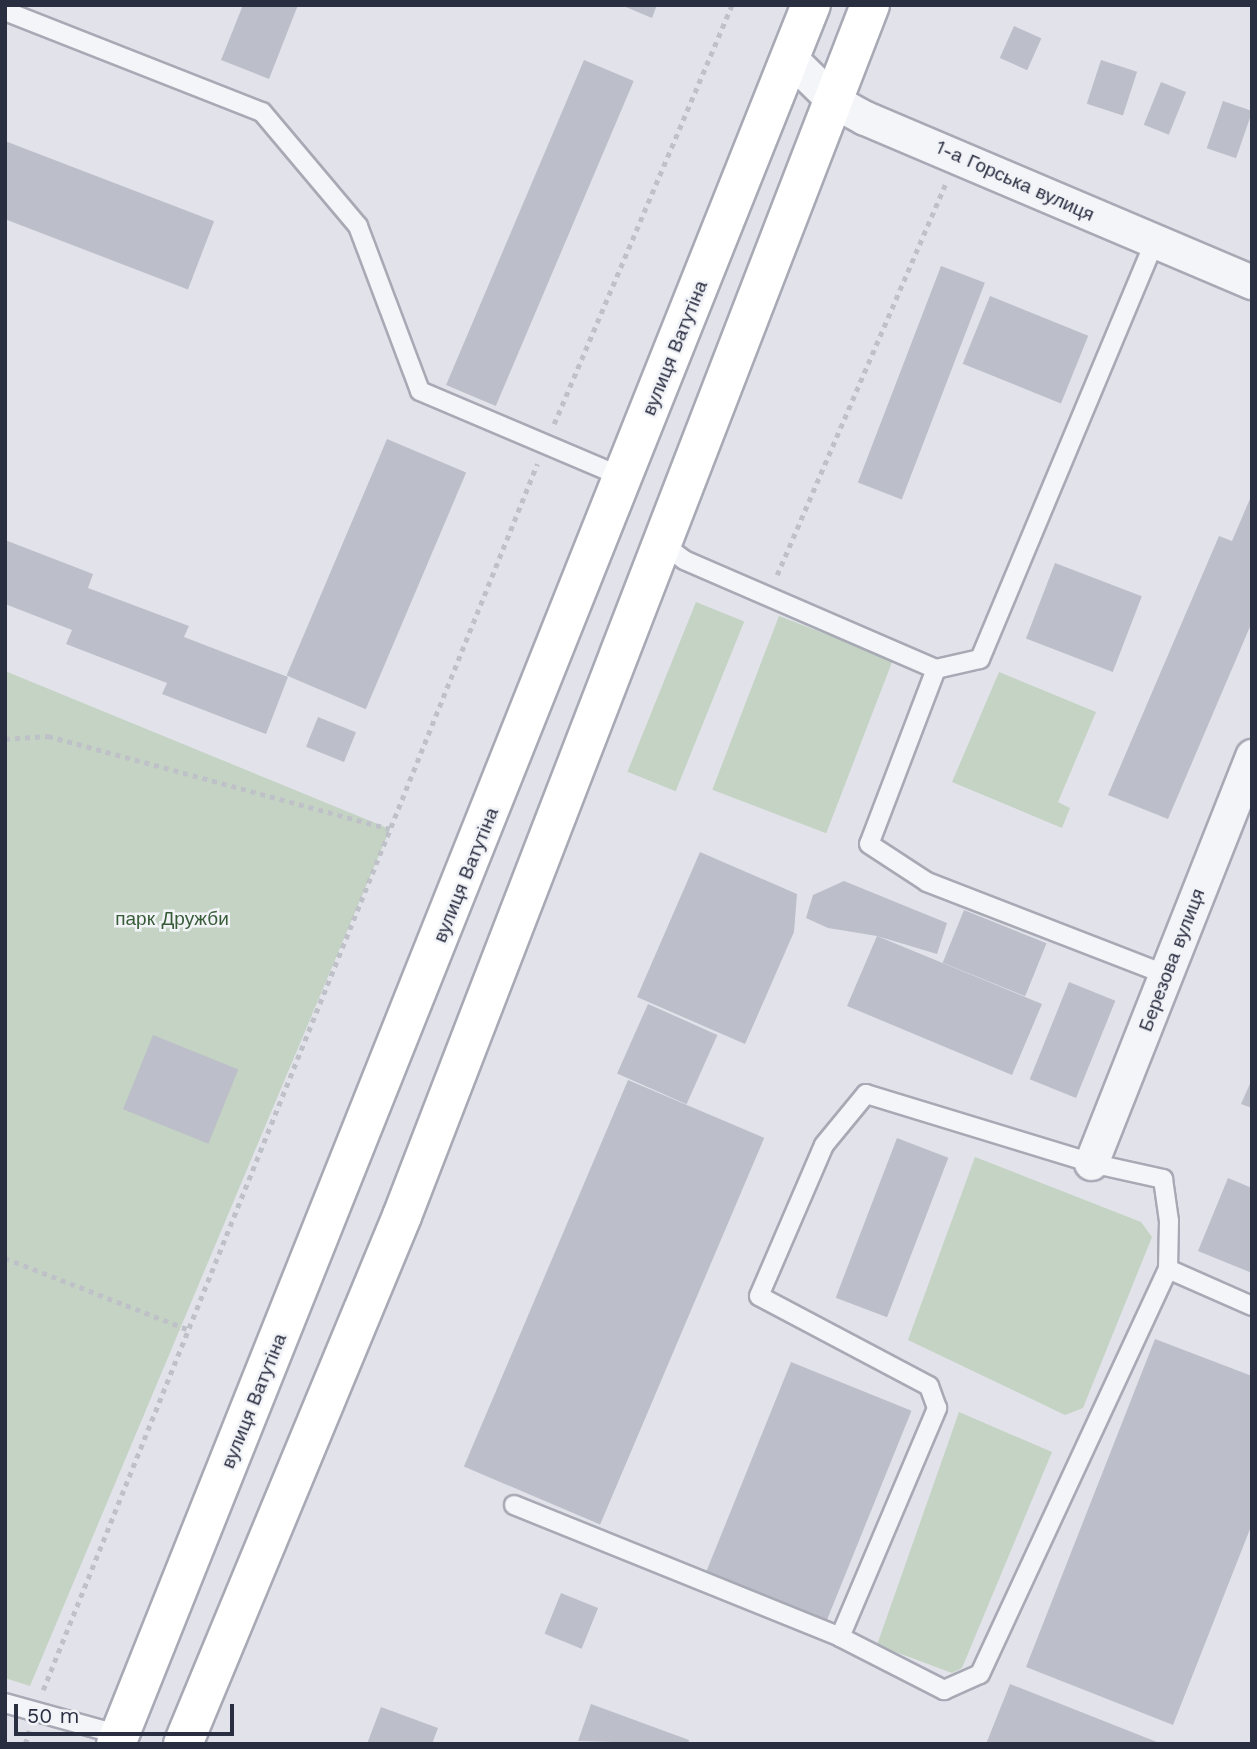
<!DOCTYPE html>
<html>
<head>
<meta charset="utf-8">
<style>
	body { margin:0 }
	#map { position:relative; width:1257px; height:1749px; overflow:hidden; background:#e2e3ea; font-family:"Work Sans",sans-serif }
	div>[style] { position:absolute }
	.green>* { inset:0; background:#c4d3c3; transform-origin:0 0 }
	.building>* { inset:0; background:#bcbec9; transform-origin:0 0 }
	.path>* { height:4.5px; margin-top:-2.25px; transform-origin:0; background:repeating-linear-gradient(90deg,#bfc1c8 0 5px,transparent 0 10px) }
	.roads { filter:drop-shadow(2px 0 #a7a9b4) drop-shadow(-2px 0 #a7a9b4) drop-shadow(0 2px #a7a9b4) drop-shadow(0 -2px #a7a9b4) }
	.service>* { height:18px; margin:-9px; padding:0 9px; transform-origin:9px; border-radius:9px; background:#f4f5f8 }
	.minor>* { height:33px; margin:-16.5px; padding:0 16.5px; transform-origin:16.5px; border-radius:16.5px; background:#f4f5f8 }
	.primary>* { height:38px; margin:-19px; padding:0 19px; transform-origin:19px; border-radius:19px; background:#fff }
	span { translate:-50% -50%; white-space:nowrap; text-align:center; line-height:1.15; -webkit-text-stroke:5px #f1f3f7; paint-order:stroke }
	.street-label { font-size:19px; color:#2a2e41 }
	.park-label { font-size:19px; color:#385c38 }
	.frame { position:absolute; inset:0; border:7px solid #2a2e41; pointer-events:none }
	.scale { position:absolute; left:14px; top:1704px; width:220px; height:32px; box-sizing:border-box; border:4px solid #2a2e41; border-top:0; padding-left:9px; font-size:21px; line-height:24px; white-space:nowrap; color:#2a2e41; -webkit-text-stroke:5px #f1f3f7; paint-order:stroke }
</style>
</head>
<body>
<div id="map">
	<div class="green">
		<i style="left:696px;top:602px;width:52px;height:183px;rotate:22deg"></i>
		<i style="left:779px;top:616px;width:122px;height:186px;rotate:21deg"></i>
		<i style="clip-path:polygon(5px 671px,390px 829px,30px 1686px,5px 1678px)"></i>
		<i style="clip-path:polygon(999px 672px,1096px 712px,1058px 802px,1070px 808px,1062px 828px,952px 782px)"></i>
		<i style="clip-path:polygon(975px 1157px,1141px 1222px,1152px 1237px,1083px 1408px,1065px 1415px,908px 1340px)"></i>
		<i style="clip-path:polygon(959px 1412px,1052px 1452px,962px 1668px,952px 1673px,877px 1645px)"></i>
	</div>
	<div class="building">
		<i style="clip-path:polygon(243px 5px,298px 5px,269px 79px,221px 60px)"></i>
		<i style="clip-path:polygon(621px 5px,657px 5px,652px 18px)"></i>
		<i style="left:1014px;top:26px;width:30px;height:35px;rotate:24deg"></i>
		<i style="left:584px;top:60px;width:54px;height:353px;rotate:23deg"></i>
		<i style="left:1101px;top:60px;width:38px;height:46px;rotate:18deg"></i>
		<i style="left:1161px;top:82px;width:27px;height:46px;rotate:22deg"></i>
		<i style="left:1223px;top:101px;width:31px;height:50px;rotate:19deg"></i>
		<i style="left:5px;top:141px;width:224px;height:73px;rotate:21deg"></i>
		<i style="left:941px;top:266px;width:47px;height:232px;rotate:21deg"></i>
		<i style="left:990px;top:296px;width:106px;height:73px;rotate:22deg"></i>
		<i style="left:387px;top:439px;width:86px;height:257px;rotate:23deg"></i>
		<i style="clip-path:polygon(1252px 494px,1252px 622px,1168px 819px,1108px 795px,1219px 536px,1232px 541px)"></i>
		<i style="clip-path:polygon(5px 540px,93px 574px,88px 588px,189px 626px,184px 637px,288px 677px,266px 734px,162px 694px,167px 683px,66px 644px,72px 630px,5px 604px)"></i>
		<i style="left:1055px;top:563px;width:93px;height:81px;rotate:21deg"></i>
		<i style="left:318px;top:717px;width:41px;height:32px;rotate:22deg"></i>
		<i style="clip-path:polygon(700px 852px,797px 894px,794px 932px,745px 1044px,637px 997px)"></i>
		<i style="clip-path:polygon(844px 881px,947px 923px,937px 954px,877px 936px,1042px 1004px,1012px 1075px,847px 1006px,877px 936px,828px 928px,806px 918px,813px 895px)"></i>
		<i style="left:964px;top:910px;width:89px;height:57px;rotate:22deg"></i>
		<i style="left:1069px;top:982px;width:50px;height:105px;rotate:22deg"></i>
		<i style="left:648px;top:1004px;width:76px;height:76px;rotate:24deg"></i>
		<i style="left:153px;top:1035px;width:92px;height:80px;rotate:22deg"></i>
		<i style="clip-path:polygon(1252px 1079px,1252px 1108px,1241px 1104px)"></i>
		<i style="left:628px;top:1080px;width:148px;height:420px;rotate:23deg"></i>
		<i style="left:897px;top:1138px;width:55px;height:171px;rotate:21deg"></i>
		<i style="clip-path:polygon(1228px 1178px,1252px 1188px,1252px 1273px,1198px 1251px)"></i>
		<i style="clip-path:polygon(1155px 1339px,1252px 1376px,1252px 1524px,1173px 1725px,1026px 1667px)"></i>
		<i style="left:791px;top:1362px;width:130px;height:232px;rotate:22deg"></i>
		<i style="left:561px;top:1593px;width:40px;height:44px;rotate:22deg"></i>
		<i style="clip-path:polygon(1010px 1684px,1162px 1744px,986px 1744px)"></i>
		<i style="clip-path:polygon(591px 1704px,689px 1740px,688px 1744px,578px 1741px)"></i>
		<i style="clip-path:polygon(381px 1707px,438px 1728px,432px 1744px,367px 1744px)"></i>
	</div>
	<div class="path">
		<i style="left:554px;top:424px;width:455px;rotate:-67deg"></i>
		<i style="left:777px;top:575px;width:425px;rotate:-66.7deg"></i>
		<i style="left:5px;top:739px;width:43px;rotate:-4deg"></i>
		<i style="left:48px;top:736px;width:354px;rotate:15.2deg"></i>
		<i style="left:5px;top:1258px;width:195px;rotate:21.3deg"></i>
		<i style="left:43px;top:1690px;width:1322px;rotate:-68.05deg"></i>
		<i style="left:25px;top:1744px;width:14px;rotate:-73deg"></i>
	</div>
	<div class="roads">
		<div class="service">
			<i style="left:5px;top:11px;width:276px;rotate:21.5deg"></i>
			<i style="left:262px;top:112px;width:149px;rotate:49.9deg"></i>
			<i style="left:358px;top:226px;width:176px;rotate:69.4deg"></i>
			<i style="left:420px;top:391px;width:220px;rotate:23deg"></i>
			<i style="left:663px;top:544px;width:26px;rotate:37deg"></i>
			<i style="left:684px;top:560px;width:275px;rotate:23.4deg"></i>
			<i style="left:936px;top:669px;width:45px;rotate:-12.8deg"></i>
			<i style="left:980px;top:659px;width:451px;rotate:-67.3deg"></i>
			<i style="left:936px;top:669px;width:187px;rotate:110.9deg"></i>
			<i style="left:869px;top:844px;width:69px;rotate:33.2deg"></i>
			<i style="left:927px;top:882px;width:257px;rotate:21.2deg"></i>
			<i style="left:514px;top:1505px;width:352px;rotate:22deg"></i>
			<i style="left:840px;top:1637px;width:117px;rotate:27deg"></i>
			<i style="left:944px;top:1690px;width:39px;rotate:-24deg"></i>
			<i style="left:980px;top:1674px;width:447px;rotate:-65.1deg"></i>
			<i style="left:840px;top:1637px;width:249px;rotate:-67deg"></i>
			<i style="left:937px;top:1408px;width:23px;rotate:-110deg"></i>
			<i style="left:929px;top:1386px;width:192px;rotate:-152.1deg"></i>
			<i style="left:759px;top:1296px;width:164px;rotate:-66.7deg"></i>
			<i style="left:824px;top:1145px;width:66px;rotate:-50.5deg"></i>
			<i style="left:866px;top:1094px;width:235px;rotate:17deg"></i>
			<i style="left:1091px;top:1163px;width:74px;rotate:12.5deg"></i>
			<i style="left:1163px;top:1179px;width:42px;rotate:81.9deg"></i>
			<i style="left:1169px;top:1221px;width:48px;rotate:91.2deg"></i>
			<i style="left:1168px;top:1269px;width:92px;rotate:23.8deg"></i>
			<i style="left:5px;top:1703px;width:119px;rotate:15.5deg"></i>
		</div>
		<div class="minor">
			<i style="left:792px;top:60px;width:59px;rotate:44.3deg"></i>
			<i style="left:834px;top:101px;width:35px;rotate:29deg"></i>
			<i style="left:865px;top:118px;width:420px;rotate:23deg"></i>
			<i style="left:1091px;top:1163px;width:438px;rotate:-68.4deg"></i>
		</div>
		<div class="primary">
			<i style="left:116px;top:1744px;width:1873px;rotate:-68.22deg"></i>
			<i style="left:183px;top:1744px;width:572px;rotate:-67.47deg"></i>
			<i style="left:402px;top:1216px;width:1298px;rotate:-68.87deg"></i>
		</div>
	</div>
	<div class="street-label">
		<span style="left:1015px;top:181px;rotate:24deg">1-а Горська вулиця</span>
		<span style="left:675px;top:348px;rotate:-68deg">вулиця Ватутіна</span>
		<span style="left:466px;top:875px;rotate:-68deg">вулиця Ватутіна</span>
		<span style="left:1172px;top:960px;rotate:-69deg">Березова вулиця</span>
		<span style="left:254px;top:1401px;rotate:-68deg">вулиця Ватутіна</span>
	</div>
	<div class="park-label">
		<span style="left:172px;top:919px">парк Дружби</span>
	</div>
	<div class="frame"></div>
	<div class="scale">50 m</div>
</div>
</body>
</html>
